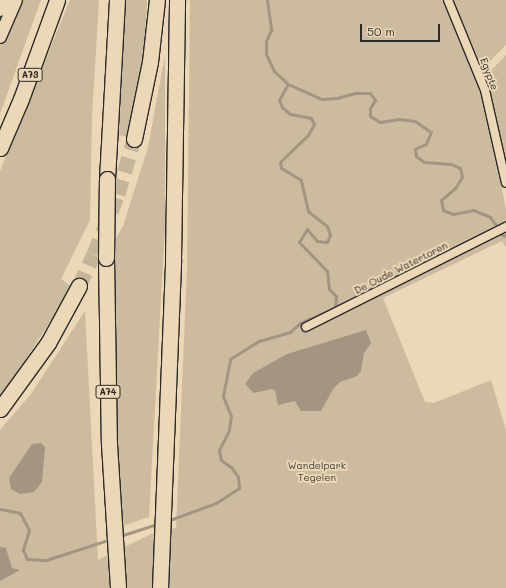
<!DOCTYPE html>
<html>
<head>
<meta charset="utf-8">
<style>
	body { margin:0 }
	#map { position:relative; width:506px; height:588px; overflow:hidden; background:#ecd7b6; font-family:Mali,sans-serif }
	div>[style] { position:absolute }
	.green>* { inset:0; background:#cdbba0 }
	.water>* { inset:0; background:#a39581 }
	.stream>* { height:3px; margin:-1.5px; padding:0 1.5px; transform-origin:1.5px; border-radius:1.5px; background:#a39581 }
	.highway-tunnel>* { height:15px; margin-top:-7.5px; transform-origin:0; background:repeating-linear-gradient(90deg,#c5b59a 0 15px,transparent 0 23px) }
	.roads { filter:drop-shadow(1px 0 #2b2b2b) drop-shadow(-1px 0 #2b2b2b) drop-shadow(0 1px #2b2b2b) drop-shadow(0 -1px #2b2b2b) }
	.street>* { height:8px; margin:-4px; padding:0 4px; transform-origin:4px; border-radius:4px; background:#ecd7b6 }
	.secondary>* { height:12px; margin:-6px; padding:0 6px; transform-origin:6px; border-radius:6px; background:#ecd7b6 }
	.highway>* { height:15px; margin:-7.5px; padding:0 7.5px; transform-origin:7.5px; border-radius:7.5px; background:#ecd7b6 }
	.bridges { filter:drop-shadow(1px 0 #2b2b2b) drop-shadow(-1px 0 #2b2b2b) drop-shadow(0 1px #2b2b2b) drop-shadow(0 -1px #2b2b2b) }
	.highway-bridge>* { height:15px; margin:-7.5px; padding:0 7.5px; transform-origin:7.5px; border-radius:7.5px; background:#ecd7b6 }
	span { translate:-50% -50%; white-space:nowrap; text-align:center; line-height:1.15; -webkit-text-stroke:4px #ecd7b6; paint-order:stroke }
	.shield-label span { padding:1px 3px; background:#ecd7b6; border:1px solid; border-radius:3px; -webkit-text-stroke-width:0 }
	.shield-label { font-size:9px; color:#2b2b2b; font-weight:700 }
	.street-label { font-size:10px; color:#2b2b2b }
	.park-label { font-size:10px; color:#43413d }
	.scale { position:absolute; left:360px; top:24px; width:80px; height:18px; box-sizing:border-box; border:2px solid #2b2b2b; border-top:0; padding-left:5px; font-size:12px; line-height:14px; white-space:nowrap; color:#2b2b2b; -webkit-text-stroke:3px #ecd7b6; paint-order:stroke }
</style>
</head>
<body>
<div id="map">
	<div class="green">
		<i style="clip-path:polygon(17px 0,41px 0,0 114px,0 41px)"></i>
		<i style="clip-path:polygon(70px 0,99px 0,92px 117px,90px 220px,61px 279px,72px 287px,0 400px,0 171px)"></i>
		<i style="clip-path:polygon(126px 0,147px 0,144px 54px,129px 137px,119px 135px)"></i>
		<i style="clip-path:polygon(190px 0,443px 0,483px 97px,506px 209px,506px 247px,502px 241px,383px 298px,425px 402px,434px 403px,491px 380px,506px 430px,506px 588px,0 588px,0 581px,19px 570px,12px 568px,6px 549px,0 547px,0 430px,31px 394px,85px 311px,98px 560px,151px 534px,176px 528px,187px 268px)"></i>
		<i style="clip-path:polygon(452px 0,506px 0,506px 45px,486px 65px,480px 63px)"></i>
		<i style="clip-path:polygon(165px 55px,165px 225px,149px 517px,123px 526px,115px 431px,112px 245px,123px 226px,148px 147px)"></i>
		<i style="clip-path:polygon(506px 55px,506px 163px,485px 77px)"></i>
	</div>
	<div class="water">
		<i style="clip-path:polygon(366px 330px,371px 343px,364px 353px,361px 371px,357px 376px,340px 382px,333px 389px,321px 411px,301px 411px,295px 401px,278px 405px,275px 390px,271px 389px,254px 393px,245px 384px,253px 373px,287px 354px)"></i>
		<i style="clip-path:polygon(41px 443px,45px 447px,42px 482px,34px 492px,20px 494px,11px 489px,9px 478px,32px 444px)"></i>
		<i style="clip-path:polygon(0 547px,6px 548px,12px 568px,20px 570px,0 581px)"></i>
	</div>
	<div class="stream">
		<i style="left:267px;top:0;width:30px;rotate:82deg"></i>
		<i style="left:271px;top:30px;width:12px;rotate:114deg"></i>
		<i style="left:266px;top:41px;width:13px;rotate:90deg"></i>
		<i style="left:266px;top:54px;width:19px;rotate:65deg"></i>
		<i style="left:274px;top:71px;width:19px;rotate:43deg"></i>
		<i style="left:288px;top:84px;width:37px;rotate:24deg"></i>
		<i style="left:322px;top:99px;width:15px;rotate:-4deg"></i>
		<i style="left:337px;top:98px;width:20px;rotate:-15deg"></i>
		<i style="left:356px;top:93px;width:14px"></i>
		<i style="left:370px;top:93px;width:9px;rotate:54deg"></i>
		<i style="left:375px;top:100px;width:9px;rotate:122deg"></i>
		<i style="left:370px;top:108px;width:8px;rotate:90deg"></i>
		<i style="left:370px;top:116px;width:12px;rotate:31deg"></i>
		<i style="left:380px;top:122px;width:18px;rotate:-9deg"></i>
		<i style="left:398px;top:119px;width:17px;rotate:7deg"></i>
		<i style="left:415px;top:121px;width:19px;rotate:35deg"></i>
		<i style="left:431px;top:132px;width:13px;rotate:113deg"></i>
		<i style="left:426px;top:144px;width:12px;rotate:156deg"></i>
		<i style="left:415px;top:149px;width:7px;rotate:82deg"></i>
		<i style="left:416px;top:156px;width:10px;rotate:37deg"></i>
		<i style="left:424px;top:162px;width:27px;rotate:4deg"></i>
		<i style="left:451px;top:164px;width:10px;rotate:24deg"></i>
		<i style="left:460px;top:168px;width:9px;rotate:77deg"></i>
		<i style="left:462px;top:177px;width:13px;rotate:122deg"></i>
		<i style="left:455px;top:188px;width:18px;rotate:139deg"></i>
		<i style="left:441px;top:200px;width:10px;rotate:79deg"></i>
		<i style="left:443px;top:210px;width:11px;rotate:22deg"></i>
		<i style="left:453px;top:214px;width:20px;rotate:-11deg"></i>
		<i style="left:473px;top:210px;width:18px;rotate:22deg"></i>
		<i style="left:490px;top:217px;width:9px;rotate:54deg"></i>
		<i style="left:500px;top:234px;width:6px;rotate:18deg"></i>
		<i style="left:0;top:509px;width:20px;rotate:11deg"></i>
		<i style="left:20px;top:513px;width:19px;rotate:62deg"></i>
		<i style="left:29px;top:530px;width:21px;rotate:107deg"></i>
		<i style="left:23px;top:550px;width:10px;rotate:66deg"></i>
		<i style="left:27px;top:559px;width:19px;rotate:3deg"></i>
		<i style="left:46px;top:560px;width:68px;rotate:-17.9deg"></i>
		<i style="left:167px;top:521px;width:52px;rotate:-20.2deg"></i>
		<i style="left:216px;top:503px;width:27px;rotate:-33deg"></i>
		<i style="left:239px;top:488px;width:11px;rotate:-95deg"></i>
		<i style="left:238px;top:477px;width:11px;rotate:-124deg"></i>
		<i style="left:232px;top:468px;width:14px;rotate:-144deg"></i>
		<i style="left:221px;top:460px;width:10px;rotate:-101deg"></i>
		<i style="left:219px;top:450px;width:22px;rotate:-63deg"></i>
		<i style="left:229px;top:430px;width:14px;rotate:-82deg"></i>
		<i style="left:231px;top:416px;width:22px;rotate:-112deg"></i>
		<i style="left:223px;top:396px;width:38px;rotate:-79deg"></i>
		<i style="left:230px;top:359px;width:34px;rotate:-32deg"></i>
		<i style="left:259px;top:341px;width:32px;rotate:-16deg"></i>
		<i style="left:290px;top:332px;width:13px;rotate:-42deg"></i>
		<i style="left:300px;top:323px;width:38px;rotate:-23deg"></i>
		<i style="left:335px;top:308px;width:12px;rotate:-85deg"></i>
		<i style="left:336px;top:296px;width:10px;rotate:-135deg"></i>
		<i style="left:329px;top:289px;width:18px;rotate:-96deg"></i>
		<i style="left:327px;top:271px;width:40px;rotate:-134deg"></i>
		<i style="left:299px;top:242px;width:15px;rotate:-58deg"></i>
		<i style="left:307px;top:229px;width:16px;rotate:50deg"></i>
		<i style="left:317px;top:241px;width:10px;rotate:6deg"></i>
		<i style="left:327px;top:242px;width:8px;rotate:-67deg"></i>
		<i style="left:330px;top:235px;width:9px;rotate:-108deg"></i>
		<i style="left:327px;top:226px;width:24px;rotate:-142deg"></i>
		<i style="left:308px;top:211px;width:32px;rotate:-103deg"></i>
		<i style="left:301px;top:180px;width:23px;rotate:-149deg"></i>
		<i style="left:281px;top:168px;width:6px;rotate:-99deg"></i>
		<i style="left:280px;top:162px;width:39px;rotate:-44deg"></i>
		<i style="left:308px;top:135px;width:13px;rotate:-61deg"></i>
		<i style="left:314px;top:124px;width:7px;rotate:-117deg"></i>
		<i style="left:311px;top:118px;width:21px;rotate:-169deg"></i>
		<i style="left:290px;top:114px;width:11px;rotate:-139deg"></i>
		<i style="left:282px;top:107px;width:8px;rotate:-113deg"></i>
		<i style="left:279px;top:100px;width:18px;rotate:-61deg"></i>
		<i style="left:120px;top:536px;width:40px;rotate:-18deg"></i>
	</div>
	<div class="highway-tunnel">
		<i style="left:79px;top:286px;width:35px;rotate:-65deg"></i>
		<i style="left:94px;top:254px;width:65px;rotate:-68.2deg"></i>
		<i style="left:118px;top:194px;width:57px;rotate:-73.8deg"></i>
	</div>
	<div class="roads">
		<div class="street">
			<i style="left:448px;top:0;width:97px;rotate:67.7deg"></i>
			<i style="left:485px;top:90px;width:95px;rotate:77.3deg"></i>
			<i style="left:306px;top:327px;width:224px;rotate:-26.6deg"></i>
		</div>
		<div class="secondary">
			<i style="left:0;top:10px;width:11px;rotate:-68deg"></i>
			<i style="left:0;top:37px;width:40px;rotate:-66.6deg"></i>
		</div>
		<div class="highway">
			<i style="left:134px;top:139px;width:79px;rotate:-78.3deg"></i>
			<i style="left:150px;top:62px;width:62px;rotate:-83.6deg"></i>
			<i style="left:0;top:148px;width:53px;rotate:-66.8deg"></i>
			<i style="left:21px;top:99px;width:105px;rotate:-70deg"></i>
			<i style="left:107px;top:179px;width:179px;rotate:-86.8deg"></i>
			<i style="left:106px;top:258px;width:186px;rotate:89.1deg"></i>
			<i style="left:109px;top:444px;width:144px;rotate:86.4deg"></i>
			<i style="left:0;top:409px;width:82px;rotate:-54deg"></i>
			<i style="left:48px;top:343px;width:65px;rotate:-61.5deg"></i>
			<i style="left:160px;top:588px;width:329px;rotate:-87.7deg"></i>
			<i style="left:173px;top:259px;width:259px;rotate:-89.1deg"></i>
		</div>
	</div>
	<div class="bridges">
		<div class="highway-bridge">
			<i style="left:106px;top:258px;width:79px;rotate:-89.3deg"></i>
		</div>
	</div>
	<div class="shield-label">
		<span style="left:30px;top:75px">A73</span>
		<span style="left:108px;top:392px">A74</span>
	</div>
	<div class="street-label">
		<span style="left:489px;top:74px;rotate:69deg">Egypte</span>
		<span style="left:401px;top:268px;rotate:-27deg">De Oude Watertoren</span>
	</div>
	<div class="park-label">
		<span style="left:317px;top:471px">Wandelpark<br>Tegelen</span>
	</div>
	<div class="scale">50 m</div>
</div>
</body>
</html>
